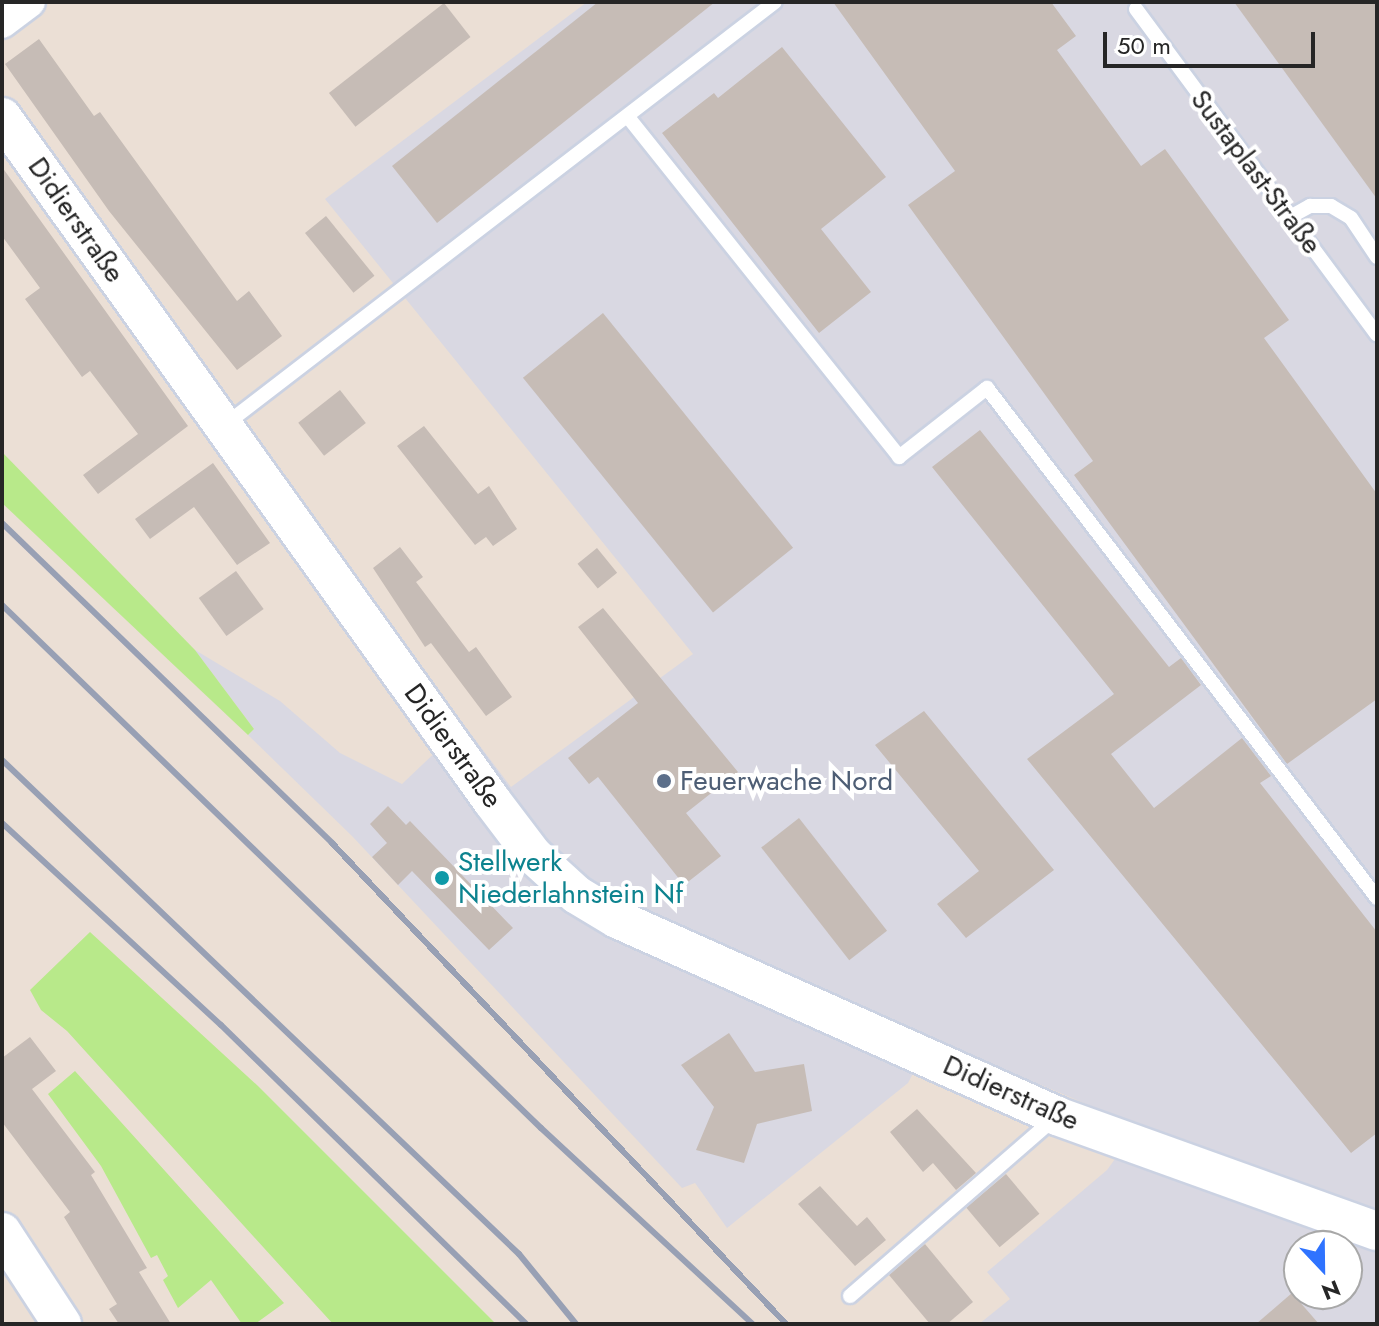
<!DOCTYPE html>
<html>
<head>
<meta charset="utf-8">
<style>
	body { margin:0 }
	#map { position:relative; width:1379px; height:1326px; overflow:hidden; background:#ebdfd5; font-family:Jost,sans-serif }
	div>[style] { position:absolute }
	.industrial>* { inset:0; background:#d9d8e2 }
	.green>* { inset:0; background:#b8e98a }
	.building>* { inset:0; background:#c6bcb6; transform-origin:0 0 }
	.roads { filter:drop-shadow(2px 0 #cbd2e2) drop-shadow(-2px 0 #cbd2e2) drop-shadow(0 2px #cbd2e2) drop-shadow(0 -2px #cbd2e2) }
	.service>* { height:14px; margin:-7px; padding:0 7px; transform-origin:7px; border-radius:7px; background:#fff }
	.minor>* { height:30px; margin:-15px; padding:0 15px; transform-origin:15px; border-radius:15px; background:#fff }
	.tertiary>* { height:38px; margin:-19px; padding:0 19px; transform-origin:19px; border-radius:19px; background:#fff }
	.rail>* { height:6px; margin:-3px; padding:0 3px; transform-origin:3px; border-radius:3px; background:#98a0b4 }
	.dots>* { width:22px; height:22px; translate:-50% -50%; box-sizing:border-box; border:4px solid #fff; border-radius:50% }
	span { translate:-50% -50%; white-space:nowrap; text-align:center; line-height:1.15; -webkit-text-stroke:8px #fff; paint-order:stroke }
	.street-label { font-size:28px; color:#262626 }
	.service-label { font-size:28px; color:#4e5e75 }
	.left { translate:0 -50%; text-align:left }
	.culture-label { font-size:28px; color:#0d838f }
	.frame { position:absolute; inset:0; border:4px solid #262626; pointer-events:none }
	.north { position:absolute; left:1283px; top:1230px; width:80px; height:80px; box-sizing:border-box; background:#fff; border:2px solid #a8a8a8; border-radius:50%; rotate:158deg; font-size:22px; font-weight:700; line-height:32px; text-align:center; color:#262626 }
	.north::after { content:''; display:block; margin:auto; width:28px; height:36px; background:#2f73ff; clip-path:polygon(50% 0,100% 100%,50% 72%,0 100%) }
	.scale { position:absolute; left:1103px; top:32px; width:212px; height:36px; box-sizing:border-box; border:4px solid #262626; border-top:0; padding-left:10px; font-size:24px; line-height:28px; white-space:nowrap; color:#262626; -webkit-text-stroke:6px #fff; paint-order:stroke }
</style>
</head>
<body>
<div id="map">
	<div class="industrial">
		<i style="clip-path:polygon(evenodd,587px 2px,1377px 2px,1377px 1324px,979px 1324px,1010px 1299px,987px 1272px,1107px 1170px,1139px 1126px,931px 1039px,908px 1083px,727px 1228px,695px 1183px,682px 1188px,352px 836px,248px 735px,254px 729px,195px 650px,280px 701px,340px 753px,402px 784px,464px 725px,511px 787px,693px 654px,325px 199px,587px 2px,1299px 1246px,1347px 1246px,1347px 1294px,1299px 1294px,1299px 1246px)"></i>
	</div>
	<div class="green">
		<i style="clip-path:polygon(2px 452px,195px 650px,254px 729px,248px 735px,2px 503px)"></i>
		<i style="clip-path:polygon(90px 932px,258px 1086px,496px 1324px,333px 1324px,67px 1031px,41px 1010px,30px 990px)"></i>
		<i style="clip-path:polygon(75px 1071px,284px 1303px,255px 1324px,242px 1324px,211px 1280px,178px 1308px,163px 1280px,168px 1276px,157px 1255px,151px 1258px,101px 1166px,48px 1094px)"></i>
	</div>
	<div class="building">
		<i style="clip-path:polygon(598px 2px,715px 2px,437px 223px,392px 166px)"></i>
		<i style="clip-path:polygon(833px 2px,1051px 2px,1076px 36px,1057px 50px,1141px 166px,1165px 149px,1289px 320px,1264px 338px,1377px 494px,1377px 699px,1287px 764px,1074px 475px,1093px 461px,908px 205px,955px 171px)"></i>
		<i style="clip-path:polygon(1234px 2px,1377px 2px,1377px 199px)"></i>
		<i style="left:444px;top:3px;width:43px;height:146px;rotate:52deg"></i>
		<i style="clip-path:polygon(39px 39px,94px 116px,100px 112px,237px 301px,249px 291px,282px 336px,237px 370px,109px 211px,5px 64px)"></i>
		<i style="clip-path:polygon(782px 47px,886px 177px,821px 229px,871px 292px,819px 333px,662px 133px,714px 93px,718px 98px)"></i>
		<i style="clip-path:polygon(2px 167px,188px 426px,98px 494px,83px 475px,138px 434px,90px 371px,82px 377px,25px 299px,40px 288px,2px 236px)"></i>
		<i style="left:326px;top:216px;width:77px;height:27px;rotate:51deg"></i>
		<i style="left:603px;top:313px;width:302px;height:103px;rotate:51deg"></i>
		<i style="left:340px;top:390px;width:42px;height:53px;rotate:52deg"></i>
		<i style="clip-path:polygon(424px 426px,478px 494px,489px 486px,517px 529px,493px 546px,486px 537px,475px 545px,397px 446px)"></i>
		<i style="clip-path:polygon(980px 430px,1169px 667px,1181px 658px,1201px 685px,1111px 754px,1154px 808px,1242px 738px,1271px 776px,1260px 783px,1377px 932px,1377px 1133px,1351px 1153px,1027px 759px,1114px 694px,932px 467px)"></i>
		<i style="clip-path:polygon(213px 463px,270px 543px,237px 565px,194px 507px,150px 539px,135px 519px)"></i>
		<i style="clip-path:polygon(400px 547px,423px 577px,416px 582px,469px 652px,476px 647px,512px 697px,486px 716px,431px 643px,425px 647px,373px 568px)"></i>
		<i style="left:597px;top:548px;width:32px;height:25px;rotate:51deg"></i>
		<i style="left:236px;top:571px;width:47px;height:46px;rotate:54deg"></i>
		<i style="clip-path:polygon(603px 608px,738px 772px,686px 813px,721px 856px,684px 885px,598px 777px,589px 784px,568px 758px,638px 703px,578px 627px)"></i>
		<i style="clip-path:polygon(924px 711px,1054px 870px,966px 938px,937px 904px,979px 871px,875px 745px)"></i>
		<i style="clip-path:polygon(388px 806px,406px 825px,410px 821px,513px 928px,489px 950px,412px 871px,398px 885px,372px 857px,387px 843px,370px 824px)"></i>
		<i style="left:799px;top:818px;width:143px;height:48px;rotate:52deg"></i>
		<i style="clip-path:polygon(729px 1033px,755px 1072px,804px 1064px,812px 1111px,757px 1124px,744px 1163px,696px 1150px,714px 1107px,681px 1065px)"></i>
		<i style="clip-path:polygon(30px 1037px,56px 1071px,32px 1089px,95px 1172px,91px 1175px,147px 1268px,139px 1272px,171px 1324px,119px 1324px,109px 1309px,117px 1304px,64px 1217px,70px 1212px,2px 1122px,2px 1058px)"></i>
		<i style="clip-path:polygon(917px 1109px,976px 1173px,956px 1190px,933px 1163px,923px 1172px,890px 1132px)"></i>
		<i style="left:1006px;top:1174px;width:52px;height:52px;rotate:50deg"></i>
		<i style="clip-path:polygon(820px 1186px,857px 1226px,867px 1217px,886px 1240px,855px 1266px,798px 1204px)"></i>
		<i style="clip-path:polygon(925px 1244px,973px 1302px,947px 1324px,930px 1324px,889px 1275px)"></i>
		<i style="clip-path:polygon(1292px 1293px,1319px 1324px,1256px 1324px)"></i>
	</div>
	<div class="roads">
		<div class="service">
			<i style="left:1136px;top:9px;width:405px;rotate:53.5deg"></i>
			<i style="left:628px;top:117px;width:435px;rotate:51.4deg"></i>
			<i style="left:899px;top:457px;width:112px;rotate:-38.1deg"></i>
			<i style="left:987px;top:388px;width:642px;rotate:52.59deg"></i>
			<i style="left:1290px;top:217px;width:23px;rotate:-29deg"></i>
			<i style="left:1310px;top:206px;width:21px"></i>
			<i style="left:1331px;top:206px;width:23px;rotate:31deg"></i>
			<i style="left:1351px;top:218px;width:47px;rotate:56.3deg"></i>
			<i style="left:226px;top:424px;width:692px;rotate:-37.55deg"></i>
			<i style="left:850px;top:1296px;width:271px;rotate:-41deg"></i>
		</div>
		<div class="minor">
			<i style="left:2px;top:23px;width:35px;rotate:-37deg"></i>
		</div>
		<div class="tertiary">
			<i style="left:2px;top:117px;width:841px;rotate:54.38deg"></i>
			<i style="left:492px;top:801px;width:68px;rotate:52.8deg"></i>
			<i style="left:533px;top:855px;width:59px;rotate:42.3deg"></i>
			<i style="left:577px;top:895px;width:47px;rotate:31deg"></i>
			<i style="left:617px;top:919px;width:482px;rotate:24.1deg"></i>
			<i style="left:1057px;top:1116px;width:340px;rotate:19.8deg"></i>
			<i style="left:2px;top:1232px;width:110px;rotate:56.9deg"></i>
		</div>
	</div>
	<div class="rail">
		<i style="left:2px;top:523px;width:460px;rotate:44.1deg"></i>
		<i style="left:332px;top:843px;width:661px;rotate:46.65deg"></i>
		<i style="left:2px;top:605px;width:751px;rotate:44.14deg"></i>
		<i style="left:541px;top:1128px;width:289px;rotate:42.8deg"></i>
		<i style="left:2px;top:760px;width:715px;rotate:43.7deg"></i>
		<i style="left:519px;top:1254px;width:90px;rotate:50.8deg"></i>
		<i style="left:2px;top:823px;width:298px;rotate:42.7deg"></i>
		<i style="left:221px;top:1025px;width:427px;rotate:44.4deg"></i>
	</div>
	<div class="dots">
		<i style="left:664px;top:781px;background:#5c6f8a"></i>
		<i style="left:442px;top:878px;background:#0f9aa8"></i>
	</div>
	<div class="street-label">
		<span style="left:1256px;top:172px;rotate:53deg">Sustaplast-Straße</span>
		<span style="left:76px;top:220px;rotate:55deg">Didierstraße</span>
		<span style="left:453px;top:746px;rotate:54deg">Didierstraße</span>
		<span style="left:1011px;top:1093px;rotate:24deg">Didierstraße</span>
	</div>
	<div class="service-label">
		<span class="left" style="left:680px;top:781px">Feuerwache Nord</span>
	</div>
	<div class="culture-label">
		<span class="left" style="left:458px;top:878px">Stellwerk<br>Niederlahnstein Nf</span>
	</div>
	<div class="frame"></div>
	<div class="north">N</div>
	<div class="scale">50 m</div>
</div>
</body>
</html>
